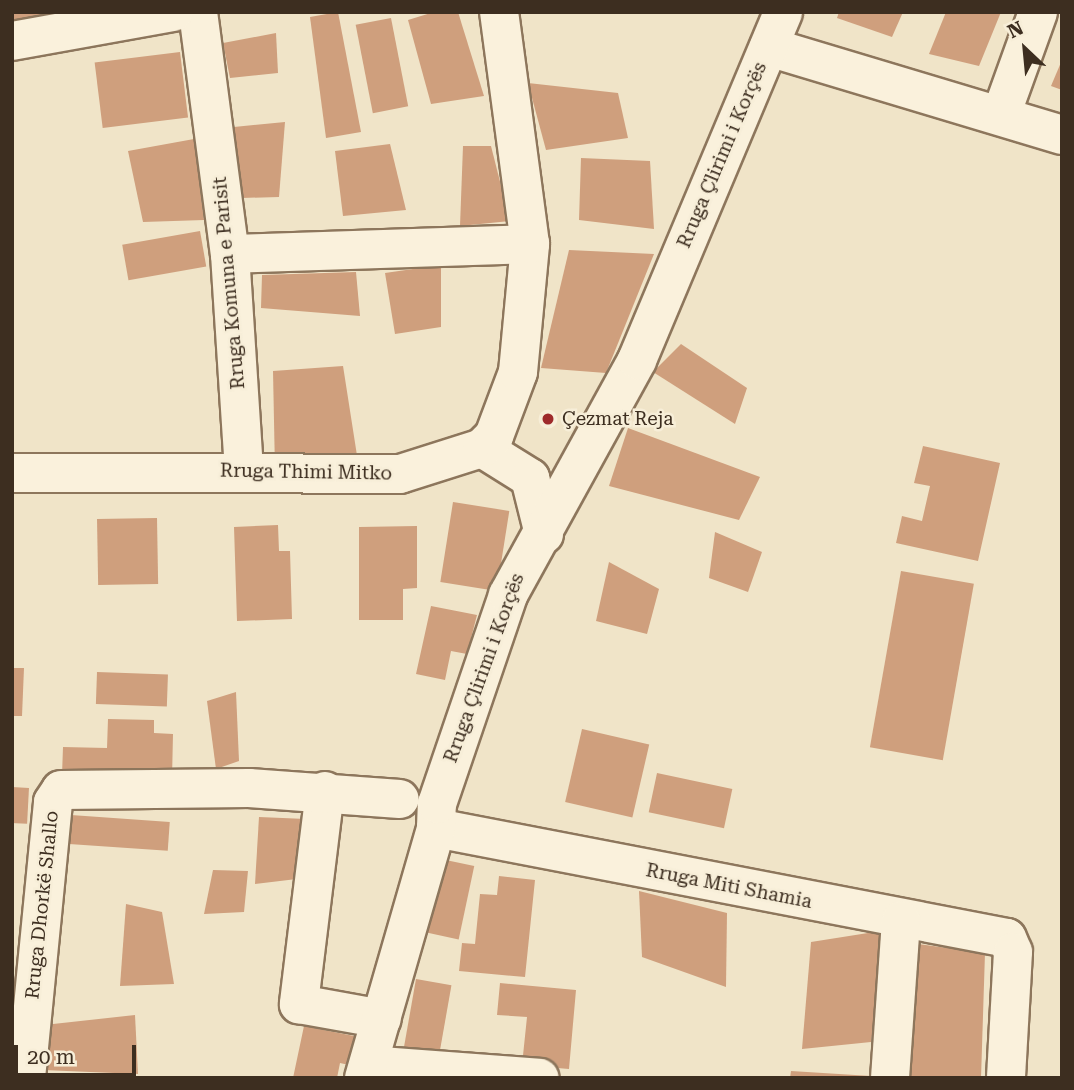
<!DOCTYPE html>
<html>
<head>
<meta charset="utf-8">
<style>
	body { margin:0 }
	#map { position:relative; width:1074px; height:1090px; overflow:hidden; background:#f0e4c8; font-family:"Roboto Serif",serif }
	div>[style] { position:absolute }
	.building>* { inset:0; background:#cf9f7d; transform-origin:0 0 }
	.roads { filter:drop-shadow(2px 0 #8d765c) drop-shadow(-2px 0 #8d765c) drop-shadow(0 2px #8d765c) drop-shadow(0 -2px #8d765c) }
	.minor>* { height:38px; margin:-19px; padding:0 19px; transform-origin:19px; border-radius:19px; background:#faf1dc }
	.dots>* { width:19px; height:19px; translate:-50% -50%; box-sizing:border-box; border:4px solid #f7eed8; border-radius:50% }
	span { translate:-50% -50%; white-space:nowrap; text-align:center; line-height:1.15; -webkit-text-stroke:5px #f7eed8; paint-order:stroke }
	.street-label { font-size:19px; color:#3d2e20 }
	.poi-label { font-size:19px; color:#3d2e20 }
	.left { translate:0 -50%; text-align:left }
	.frame { position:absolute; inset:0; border:14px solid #3d2e20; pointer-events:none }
	.north { position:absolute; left:990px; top:14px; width:70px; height:70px; -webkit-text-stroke:5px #f7eed8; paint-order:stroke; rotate:334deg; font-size:19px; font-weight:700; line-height:28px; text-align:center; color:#3d2e20 }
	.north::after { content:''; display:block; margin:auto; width:24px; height:32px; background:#3d2e20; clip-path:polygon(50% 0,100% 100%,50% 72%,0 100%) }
	.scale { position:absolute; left:14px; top:1045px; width:122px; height:32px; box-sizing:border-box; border:4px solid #3d2e20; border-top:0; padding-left:9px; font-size:21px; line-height:24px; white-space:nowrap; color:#3d2e20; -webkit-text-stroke:5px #f7eed8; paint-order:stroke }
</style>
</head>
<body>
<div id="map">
	<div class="building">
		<i style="clip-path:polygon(12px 12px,55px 12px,58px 21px,12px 23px)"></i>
		<i style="clip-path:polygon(338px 12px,361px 132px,326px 138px,310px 17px)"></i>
		<i style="clip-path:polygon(434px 12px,458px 12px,484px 96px,431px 104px,408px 20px)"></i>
		<i style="clip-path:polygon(839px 12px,903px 12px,892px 37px,837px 18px)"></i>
		<i style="clip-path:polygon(946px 12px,1001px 12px,979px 66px,929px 54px)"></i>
		<i style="left:391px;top:18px;width:90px;height:36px;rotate:79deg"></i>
		<i style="clip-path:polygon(276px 33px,278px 73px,230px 78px,223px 43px)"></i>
		<i style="left:180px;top:52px;width:66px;height:86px;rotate:83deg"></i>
		<i style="clip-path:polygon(1062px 60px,1062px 90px,1051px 86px)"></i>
		<i style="clip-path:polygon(528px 83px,618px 93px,628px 138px,546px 150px)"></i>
		<i style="clip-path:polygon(285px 122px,279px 197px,242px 198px,234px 127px)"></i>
		<i style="clip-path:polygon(194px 139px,204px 220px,143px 222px,128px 151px)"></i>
		<i style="clip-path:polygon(390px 144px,406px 210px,343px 216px,335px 151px)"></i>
		<i style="clip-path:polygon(463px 146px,491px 146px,510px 221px,460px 226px)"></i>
		<i style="clip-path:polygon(581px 158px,650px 161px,654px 229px,579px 220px)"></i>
		<i style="left:200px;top:231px;width:36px;height:79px;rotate:80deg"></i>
		<i style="clip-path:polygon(569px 250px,654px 254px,606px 373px,541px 368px)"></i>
		<i style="clip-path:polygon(441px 265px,441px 327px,395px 334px,385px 273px)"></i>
		<i style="clip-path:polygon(356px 272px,360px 316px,261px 308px,262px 275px)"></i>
		<i style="clip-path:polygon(681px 344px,747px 388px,735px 424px,653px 372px)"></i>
		<i style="clip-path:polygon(343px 366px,358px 462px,275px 471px,273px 371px)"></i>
		<i style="clip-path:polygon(628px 428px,760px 477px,739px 520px,609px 486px)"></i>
		<i style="clip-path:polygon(923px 446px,1000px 463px,978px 561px,896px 543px,902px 516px,922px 521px,930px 486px,914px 483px)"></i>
		<i style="left:453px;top:502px;width:57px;height:81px;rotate:9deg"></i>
		<i style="left:157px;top:518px;width:66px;height:60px;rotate:89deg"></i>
		<i style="clip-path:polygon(278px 525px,279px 551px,290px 551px,292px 619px,237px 621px,234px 527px)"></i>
		<i style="clip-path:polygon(417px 526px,417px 588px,403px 589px,403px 620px,359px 620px,359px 527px)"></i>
		<i style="clip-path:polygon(715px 532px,762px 552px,748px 592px,709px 578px)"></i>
		<i style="clip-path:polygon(609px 562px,659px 589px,647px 634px,596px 621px)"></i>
		<i style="left:901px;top:571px;width:74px;height:179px;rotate:10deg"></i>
		<i style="clip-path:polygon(431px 606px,477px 615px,467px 654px,451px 651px,445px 680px,416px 674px)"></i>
		<i style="clip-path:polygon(12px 668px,24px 668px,22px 716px,12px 716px)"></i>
		<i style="left:97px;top:672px;width:71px;height:32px;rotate:2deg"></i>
		<i style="clip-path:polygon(236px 692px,239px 761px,216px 769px,207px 701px)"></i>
		<i style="clip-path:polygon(108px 719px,154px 720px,154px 733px,173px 734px,172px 779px,62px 775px,63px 747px,107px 748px)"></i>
		<i style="left:582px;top:729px;width:69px;height:75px;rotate:13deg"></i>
		<i style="left:657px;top:773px;width:77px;height:40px;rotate:12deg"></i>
		<i style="left:12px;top:787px;width:17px;height:36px;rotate:3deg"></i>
		<i style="left:71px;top:815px;width:99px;height:29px;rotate:4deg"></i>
		<i style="clip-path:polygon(259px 817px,306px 819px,305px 878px,255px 884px)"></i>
		<i style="left:441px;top:859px;width:34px;height:75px;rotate:12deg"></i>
		<i style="clip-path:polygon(213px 870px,248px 871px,244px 912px,204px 914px)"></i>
		<i style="clip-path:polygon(499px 876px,535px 880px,525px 977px,459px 971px,462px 943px,475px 944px,480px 894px,497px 895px)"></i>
		<i style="clip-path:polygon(639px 891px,727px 913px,726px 987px,642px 957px)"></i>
		<i style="clip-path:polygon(126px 904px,162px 912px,174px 984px,120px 986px)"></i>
		<i style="clip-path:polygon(887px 930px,871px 1042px,802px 1049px,811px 942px)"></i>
		<i style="clip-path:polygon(918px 944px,985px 953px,981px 1078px,908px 1078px)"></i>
		<i style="left:416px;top:979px;width:36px;height:78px;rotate:10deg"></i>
		<i style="clip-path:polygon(500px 983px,576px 990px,569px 1069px,522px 1065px,527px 1017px,497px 1015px)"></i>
		<i style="clip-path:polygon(135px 1015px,138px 1074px,43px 1070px,44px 1025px)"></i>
		<i style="clip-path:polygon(304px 1026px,364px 1038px,358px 1067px,340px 1063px,337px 1078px,293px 1078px)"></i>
		<i style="clip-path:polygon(791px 1071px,871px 1076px,871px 1078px,790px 1078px)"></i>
	</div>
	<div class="roads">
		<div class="minor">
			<i style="left:198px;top:12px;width:244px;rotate:82.5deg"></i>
			<i style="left:230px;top:254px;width:216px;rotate:86.3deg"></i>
			<i style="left:12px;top:41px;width:164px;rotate:-10.2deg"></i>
			<i style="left:769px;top:47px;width:306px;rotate:16.7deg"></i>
			<i style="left:1001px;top:115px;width:109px;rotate:-70.2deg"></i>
			<i style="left:230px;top:254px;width:300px;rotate:-1.9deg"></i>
			<i style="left:482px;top:448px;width:57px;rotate:32deg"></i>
			<i style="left:530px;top:478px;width:58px;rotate:76deg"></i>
			<i style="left:12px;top:473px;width:388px;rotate:0.1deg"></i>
			<i style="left:400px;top:474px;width:86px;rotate:-17.6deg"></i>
			<i style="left:482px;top:448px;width:17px;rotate:-45deg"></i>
			<i style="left:494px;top:436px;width:68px;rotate:-69.4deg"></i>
			<i style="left:518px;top:372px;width:129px;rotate:-84.6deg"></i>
			<i style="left:530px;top:244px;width:234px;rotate:-97.6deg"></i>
			<i style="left:325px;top:791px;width:215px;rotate:97deg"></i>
			<i style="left:299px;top:1004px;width:84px;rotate:10.2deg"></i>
			<i style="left:436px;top:828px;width:581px;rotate:10.9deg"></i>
			<i style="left:1007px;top:938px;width:15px;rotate:67deg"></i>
			<i style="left:1013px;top:952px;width:126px;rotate:93.2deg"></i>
			<i style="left:369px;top:1065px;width:171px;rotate:4.3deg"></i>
			<i style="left:26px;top:1078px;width:277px;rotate:-84.4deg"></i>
			<i style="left:53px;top:802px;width:14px;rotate:-56deg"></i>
			<i style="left:61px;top:790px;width:188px;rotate:-0.6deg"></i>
			<i style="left:249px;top:788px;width:151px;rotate:4.2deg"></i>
			<i style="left:364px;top:1078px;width:260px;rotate:-73.9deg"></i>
			<i style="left:436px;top:828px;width:24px;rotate:-88deg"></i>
			<i style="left:437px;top:804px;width:221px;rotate:-71.2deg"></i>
			<i style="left:508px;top:595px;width:268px;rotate:-61.2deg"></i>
			<i style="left:637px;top:360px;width:377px;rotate:-67.2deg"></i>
			<i style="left:890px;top:1078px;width:158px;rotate:-86deg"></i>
		</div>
	</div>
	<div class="dots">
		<i style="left:548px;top:419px;background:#9e2a2b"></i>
	</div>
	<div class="street-label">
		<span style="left:722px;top:155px;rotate:-67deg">Rruga Çlirimi i Korçës</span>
		<span style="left:229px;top:283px;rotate:-95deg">Rruga Komuna e Parisit</span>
		<span style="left:306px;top:472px;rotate:1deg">Rruga Thimi Mitko</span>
		<span style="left:484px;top:668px;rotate:-70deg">Rruga Çlirimi i Korçës</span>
		<span style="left:729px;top:886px;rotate:11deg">Rruga Miti Shamia</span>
		<span style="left:42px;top:905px;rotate:-84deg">Rruga Dhorkë Shallo</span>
	</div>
	<div class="poi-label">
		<span class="left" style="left:562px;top:419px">Çezmat Reja</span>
	</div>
	<div class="frame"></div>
	<div class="north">N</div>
	<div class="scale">20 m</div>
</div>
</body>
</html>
